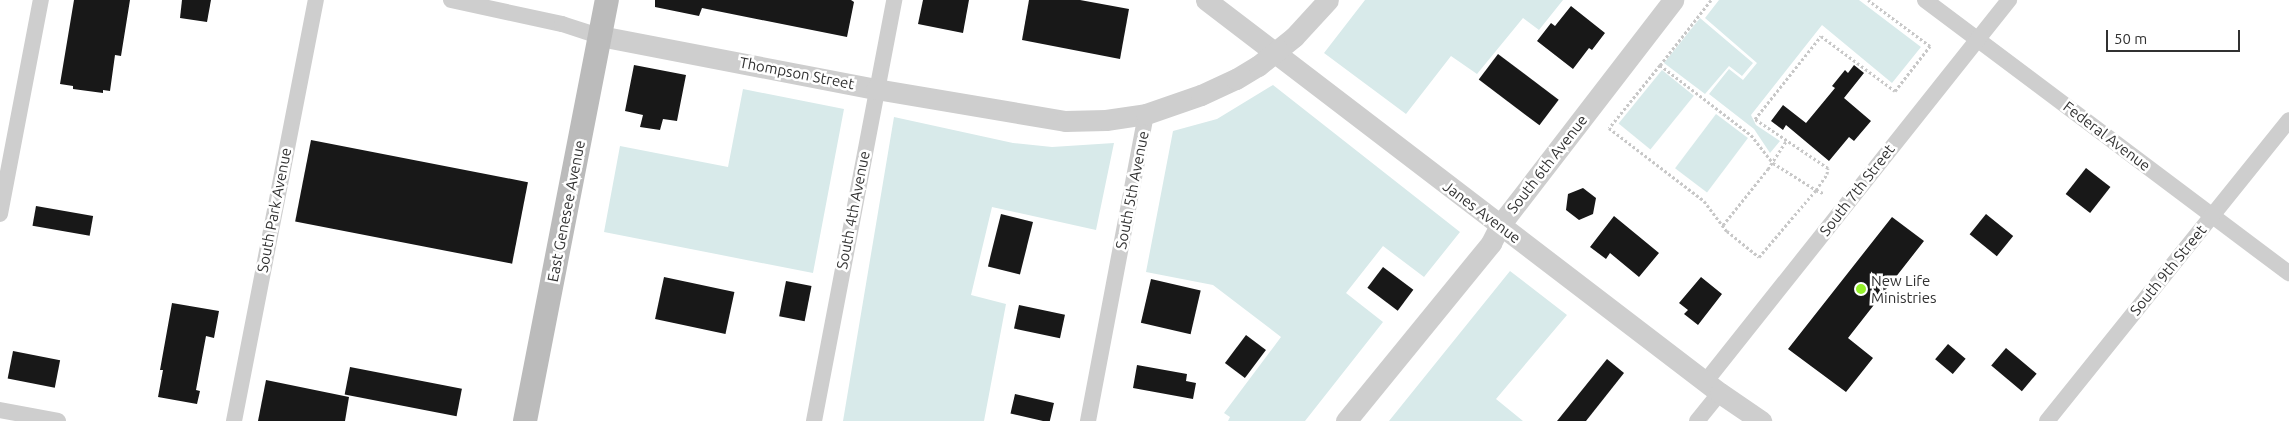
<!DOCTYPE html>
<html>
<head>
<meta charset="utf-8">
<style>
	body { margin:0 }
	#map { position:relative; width:2289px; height:421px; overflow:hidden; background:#fff; font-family:Ubuntu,sans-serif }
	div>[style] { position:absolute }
	.green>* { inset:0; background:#d8eaea; transform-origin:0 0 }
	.building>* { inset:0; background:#181818; transform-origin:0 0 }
	.path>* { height:3px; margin-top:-1.5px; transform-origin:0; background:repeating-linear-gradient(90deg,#c8c8c8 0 2.5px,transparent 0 5px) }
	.minor>* { height:16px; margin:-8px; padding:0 8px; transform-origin:8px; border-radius:8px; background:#cecece }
	.tertiary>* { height:21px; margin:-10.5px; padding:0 10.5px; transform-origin:10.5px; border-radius:10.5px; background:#cecece }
	.secondary>* { height:24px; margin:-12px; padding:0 12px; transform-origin:12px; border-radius:12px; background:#bbb }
	.dots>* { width:14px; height:14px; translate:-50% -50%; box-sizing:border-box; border:2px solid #fff; border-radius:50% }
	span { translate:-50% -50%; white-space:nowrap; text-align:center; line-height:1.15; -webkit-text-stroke:5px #fff; paint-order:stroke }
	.street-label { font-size:15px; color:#313131 }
	.poi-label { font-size:15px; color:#313131 }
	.left { translate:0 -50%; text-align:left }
	.scale { position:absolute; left:2106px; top:30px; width:134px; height:22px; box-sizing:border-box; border:2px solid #313131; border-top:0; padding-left:6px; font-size:15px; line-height:18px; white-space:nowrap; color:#313131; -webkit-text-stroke:4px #fff; paint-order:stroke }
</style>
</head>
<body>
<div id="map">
	<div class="green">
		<i style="clip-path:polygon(1365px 0,1563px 0,1539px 30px,1523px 18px,1477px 74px,1451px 56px,1406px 114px,1324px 53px)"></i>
		<i style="clip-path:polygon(1719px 0,1859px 0,1921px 47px,1892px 83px,1822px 25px,1751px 115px,1756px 125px,1780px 141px,1770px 153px,1754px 129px,1709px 94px,1729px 69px,1743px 80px,1757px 63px,1705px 18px)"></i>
		<i style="clip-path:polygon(1700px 18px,1753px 63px,1742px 76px,1729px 66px,1705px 94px,1664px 63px)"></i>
		<i style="left:1662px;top:70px;width:41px;height:69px;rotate:39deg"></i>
		<i style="clip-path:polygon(1273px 85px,1460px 232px,1424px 277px,1383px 246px,1346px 293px,1383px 322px,1305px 421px,1228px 421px,1230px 417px,1224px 413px,1281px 337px,1213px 285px,1146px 272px,1173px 131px,1217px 119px)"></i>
		<i style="clip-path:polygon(743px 89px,844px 109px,813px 273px,604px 232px,620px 146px,728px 167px)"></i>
		<i style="left:1716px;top:114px;width:40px;height:68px;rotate:37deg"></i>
		<i style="clip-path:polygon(894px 117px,1013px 143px,1052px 147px,1114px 143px,1096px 230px,992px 207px,971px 295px,1006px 304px,984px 421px,843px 421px)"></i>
		<i style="clip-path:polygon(1510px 271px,1567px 315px,1496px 399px,1523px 421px,1389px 421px)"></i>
	</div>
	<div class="building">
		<i style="clip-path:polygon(74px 0,130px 0,121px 56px,115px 55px,110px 91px,103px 90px,103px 93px,73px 89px,73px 86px,60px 84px)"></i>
		<i style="clip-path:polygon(182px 0,211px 0,207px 22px,180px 18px)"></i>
		<i style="clip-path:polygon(655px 0,851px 0,854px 2px,847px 37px,702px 8px,699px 16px,655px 7px)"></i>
		<i style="clip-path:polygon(923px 0,969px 0,963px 33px,918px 24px)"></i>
		<i style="clip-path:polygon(1029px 0,1080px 0,1129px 9px,1120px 59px,1022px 40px)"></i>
		<i style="clip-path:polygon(1571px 6px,1605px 33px,1592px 50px,1589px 48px,1573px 69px,1537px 41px,1551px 23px,1555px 26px)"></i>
		<i style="left:1498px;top:54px;width:76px;height:32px;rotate:37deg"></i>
		<i style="clip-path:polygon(634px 65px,686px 75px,677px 121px,663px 119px,660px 130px,640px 127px,643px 115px,625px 111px)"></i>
		<i style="clip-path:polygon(1854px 65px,1864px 73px,1844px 98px,1871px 121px,1854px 141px,1849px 137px,1829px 161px,1786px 125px,1783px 130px,1771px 121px,1783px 105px,1806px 123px,1835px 88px,1832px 86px,1845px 70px,1848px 73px)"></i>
		<i style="left:311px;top:140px;width:221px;height:83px;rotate:11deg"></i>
		<i style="left:2086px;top:168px;width:31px;height:33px;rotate:38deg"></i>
		<i style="clip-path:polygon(1583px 188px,1596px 198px,1593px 214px,1579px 220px,1566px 210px,1568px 194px)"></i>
		<i style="left:36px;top:206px;width:58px;height:20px;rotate:10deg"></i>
		<i style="left:1001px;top:214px;width:33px;height:54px;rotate:14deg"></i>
		<i style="left:1986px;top:214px;width:35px;height:26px;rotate:39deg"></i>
		<i style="clip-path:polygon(1614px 216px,1659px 253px,1639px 277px,1610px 253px,1606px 259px,1590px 247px)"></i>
		<i style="clip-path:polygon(1892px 217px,1924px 241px,1848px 338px,1873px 358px,1846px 392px,1788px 349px)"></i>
		<i style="left:1383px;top:267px;width:38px;height:26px;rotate:37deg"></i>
		<i style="left:664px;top:277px;width:72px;height:43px;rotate:12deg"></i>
		<i style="clip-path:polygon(1701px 277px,1722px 294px,1698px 325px,1684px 314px,1688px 310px,1679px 303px)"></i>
		<i style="left:1151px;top:279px;width:51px;height:45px;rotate:13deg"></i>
		<i style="left:786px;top:281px;width:26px;height:36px;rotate:11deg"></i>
		<i style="clip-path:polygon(172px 303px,219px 311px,214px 338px,206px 336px,196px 390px,200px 391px,197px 404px,158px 397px,163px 370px,160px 370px)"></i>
		<i style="left:1019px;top:305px;width:47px;height:24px;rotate:12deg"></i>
		<i style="left:1246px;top:335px;width:25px;height:35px;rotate:37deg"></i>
		<i style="left:1948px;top:344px;width:23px;height:20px;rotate:40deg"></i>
		<i style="left:2006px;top:348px;width:40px;height:23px;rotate:40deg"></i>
		<i style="left:13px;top:351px;width:48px;height:28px;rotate:11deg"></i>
		<i style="clip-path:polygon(1607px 359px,1624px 373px,1586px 421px,1557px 421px)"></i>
		<i style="clip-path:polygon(1137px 365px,1187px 374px,1186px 381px,1196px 383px,1193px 399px,1133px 388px)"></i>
		<i style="left:350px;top:367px;width:114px;height:28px;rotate:11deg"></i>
		<i style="clip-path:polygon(266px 380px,349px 397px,345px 421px,258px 421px)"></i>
		<i style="left:1015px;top:394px;width:40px;height:20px;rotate:13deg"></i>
	</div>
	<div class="path">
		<i style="left:1711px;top:0;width:83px;rotate:128.1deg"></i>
		<i style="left:1660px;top:65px;width:115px;rotate:37.6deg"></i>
		<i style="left:1751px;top:135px;width:36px;rotate:52deg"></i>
		<i style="left:1773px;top:163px;width:51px;rotate:32.1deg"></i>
		<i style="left:1816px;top:190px;width:19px;rotate:-55deg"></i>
		<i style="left:1827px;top:174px;width:6px;rotate:-81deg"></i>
		<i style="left:1828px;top:168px;width:88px;rotate:-146.1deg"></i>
		<i style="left:1755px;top:119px;width:106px;rotate:-51.5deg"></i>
		<i style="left:1821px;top:36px;width:92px;rotate:36.6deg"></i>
		<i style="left:1895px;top:91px;width:57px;rotate:-52.1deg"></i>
		<i style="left:1930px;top:46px;width:77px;rotate:-143.4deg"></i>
		<i style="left:1660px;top:65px;width:81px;rotate:129deg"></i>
		<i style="left:1609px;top:128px;width:120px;rotate:37.5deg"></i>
		<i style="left:1704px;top:201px;width:38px;rotate:53deg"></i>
		<i style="left:1727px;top:231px;width:41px;rotate:39.1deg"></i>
		<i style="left:1759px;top:257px;width:88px;rotate:-49.6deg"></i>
		<i style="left:1816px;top:190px;width:8px;rotate:23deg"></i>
		<i style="left:1723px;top:225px;width:72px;rotate:-51.2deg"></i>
		<i style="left:1768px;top:169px;width:35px;rotate:-57deg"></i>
	</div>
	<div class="minor">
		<i style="left:451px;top:0;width:114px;rotate:12.2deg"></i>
		<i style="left:562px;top:24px;width:40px;rotate:18deg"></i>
		<i style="left:1925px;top:0;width:455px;rotate:36.9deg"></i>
		<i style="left:0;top:214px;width:218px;rotate:-79.2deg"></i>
		<i style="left:1706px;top:381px;width:487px;rotate:-51.5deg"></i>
		<i style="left:0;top:410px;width:59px;rotate:10.7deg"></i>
		<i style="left:234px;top:421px;width:429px;rotate:-79deg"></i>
		<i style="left:814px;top:421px;width:429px;rotate:-79.2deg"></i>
		<i style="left:1088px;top:421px;width:312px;rotate:-79.3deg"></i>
		<i style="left:1697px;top:421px;width:36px;rotate:-51deg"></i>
		<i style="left:2047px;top:421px;width:386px;rotate:-51.2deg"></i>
	</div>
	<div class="tertiary">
		<i style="left:1206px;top:0;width:647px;rotate:37.4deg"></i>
		<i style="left:1720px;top:393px;width:50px;rotate:34.3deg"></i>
		<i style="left:600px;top:36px;width:281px;rotate:10.9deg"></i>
		<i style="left:876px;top:89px;width:192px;rotate:9.6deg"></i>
		<i style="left:1065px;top:121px;width:41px;rotate:-1.4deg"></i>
		<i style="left:1106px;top:120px;width:40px;rotate:-8.5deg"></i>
		<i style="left:1146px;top:114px;width:58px;rotate:-19.1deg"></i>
		<i style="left:1201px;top:95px;width:38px;rotate:-25deg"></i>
		<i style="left:1236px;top:79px;width:26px;rotate:-31deg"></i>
		<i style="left:1258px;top:66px;width:46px;rotate:-38.9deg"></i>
		<i style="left:1294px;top:37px;width:50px;rotate:-47.4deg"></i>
		<i style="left:1346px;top:421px;width:230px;rotate:-50.8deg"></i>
		<i style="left:1491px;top:243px;width:20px;rotate:-63deg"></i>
		<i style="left:1500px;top:225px;width:284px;rotate:-52.4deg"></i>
	</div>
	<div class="secondary">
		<i style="left:525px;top:421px;width:429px;rotate:-79deg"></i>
	</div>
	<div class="dots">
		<i style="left:1861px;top:289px;background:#95f12a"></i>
	</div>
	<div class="street-label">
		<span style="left:797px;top:73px;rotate:11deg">Thompson Street</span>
		<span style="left:2107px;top:136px;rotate:37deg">Federal Avenue</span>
		<span style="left:1547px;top:164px;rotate:-52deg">South 6th Avenue</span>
		<span style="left:1132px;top:190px;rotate:-79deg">South 5th Avenue</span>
		<span style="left:1857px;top:190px;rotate:-52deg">South 7th Street</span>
		<span style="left:274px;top:210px;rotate:-79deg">South Park Avenue</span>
		<span style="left:853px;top:210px;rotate:-79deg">South 4th Avenue</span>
		<span style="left:566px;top:211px;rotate:-79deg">East Genesee Avenue</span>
		<span style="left:1482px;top:212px;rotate:37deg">Janes Avenue</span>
		<span style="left:2168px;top:270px;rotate:-51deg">South 9th Street</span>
	</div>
	<div class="poi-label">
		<span class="left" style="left:1871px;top:289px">New Life<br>Ministries</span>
	</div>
	<div class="scale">50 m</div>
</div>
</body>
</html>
